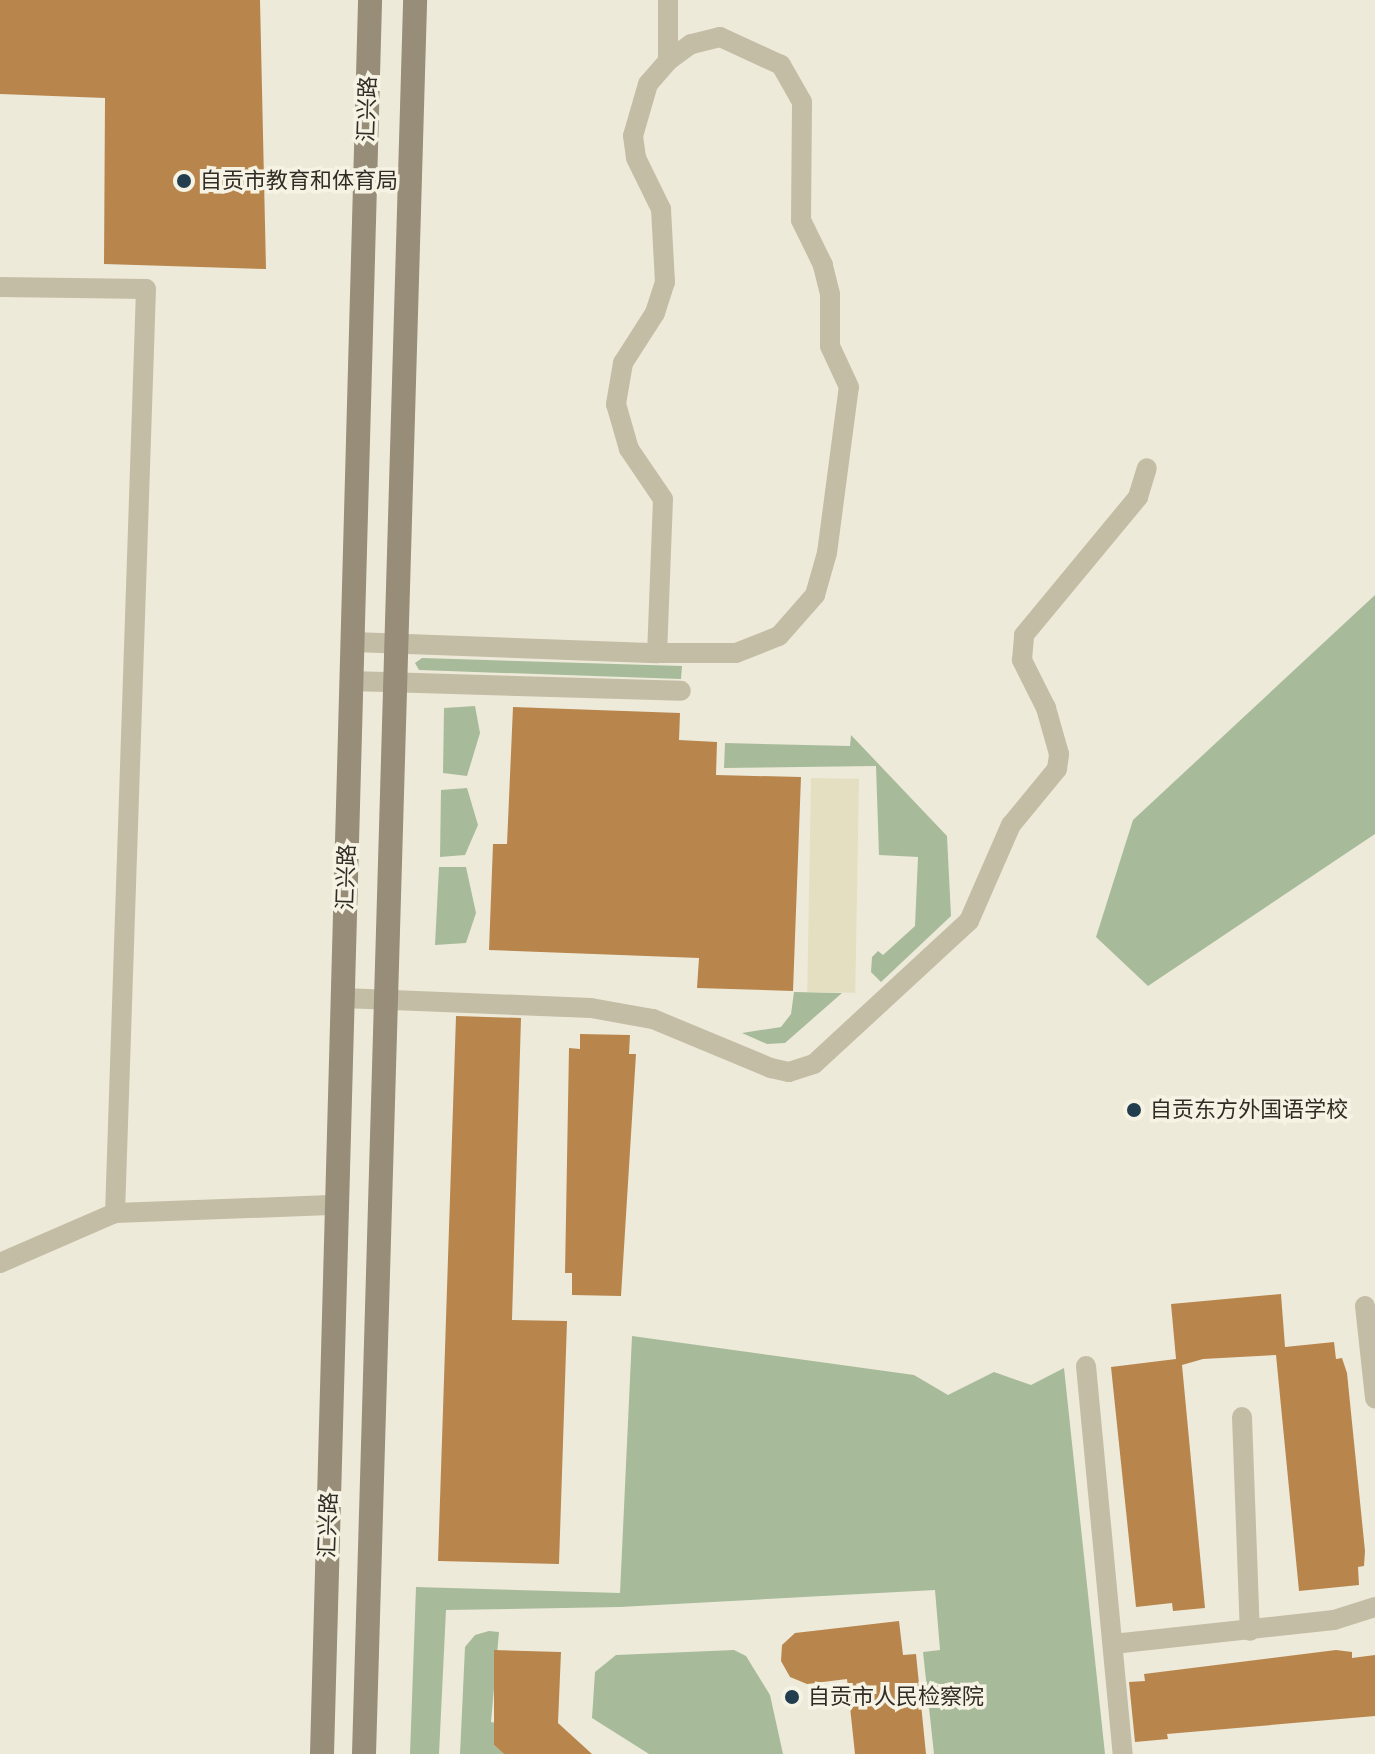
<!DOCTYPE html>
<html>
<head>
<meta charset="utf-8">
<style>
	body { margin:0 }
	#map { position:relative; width:1375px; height:1754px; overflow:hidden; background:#eeead9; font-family:Inter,"Noto Sans SC",sans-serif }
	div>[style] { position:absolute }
	.green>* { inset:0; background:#a7bb9b }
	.plaza>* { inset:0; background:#e4dfc1; transform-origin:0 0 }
	.building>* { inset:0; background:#b8864d }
	.lane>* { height:20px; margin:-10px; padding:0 10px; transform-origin:10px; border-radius:10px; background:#c4bda6 }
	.secondary>* { height:24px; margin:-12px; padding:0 12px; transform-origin:12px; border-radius:12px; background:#978d78 }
	.dots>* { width:22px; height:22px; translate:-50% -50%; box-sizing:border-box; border:4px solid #f6f3e4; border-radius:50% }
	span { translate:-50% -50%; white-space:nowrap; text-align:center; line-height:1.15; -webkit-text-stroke:7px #f6f3e4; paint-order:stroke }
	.street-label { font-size:22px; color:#312d26 }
	.poi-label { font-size:22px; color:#312d26 }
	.left { translate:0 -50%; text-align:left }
</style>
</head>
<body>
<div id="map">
	<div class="green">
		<i style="clip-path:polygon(1375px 595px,1375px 834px,1148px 986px,1096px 937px,1133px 820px)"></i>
		<i style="clip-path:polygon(422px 658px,682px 666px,681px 679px,419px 670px,415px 663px)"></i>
		<i style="clip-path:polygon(475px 706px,480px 733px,467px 776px,443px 773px,444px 708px)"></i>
		<i style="clip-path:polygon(851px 735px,947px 836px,951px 916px,881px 982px,871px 972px,872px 957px,878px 951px,883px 955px,915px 926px,918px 857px,879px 855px,876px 766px,724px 768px,725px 743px,850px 746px)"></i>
		<i style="clip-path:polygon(467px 788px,478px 825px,465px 855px,440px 857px,441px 790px)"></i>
		<i style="clip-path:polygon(439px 867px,466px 867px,476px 913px,466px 943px,435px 945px)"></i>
		<i style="clip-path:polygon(794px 992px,842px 993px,785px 1043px,767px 1044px,742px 1033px,781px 1027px,791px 1014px)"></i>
		<i style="clip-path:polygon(632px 1336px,914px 1375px,948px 1395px,994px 1372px,1031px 1385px,1064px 1368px,1105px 1754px,934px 1754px,923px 1652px,940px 1650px,935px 1590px,620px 1607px,446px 1610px,439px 1754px,410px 1754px,416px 1587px,620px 1593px)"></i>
		<i style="clip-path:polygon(489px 1631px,499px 1632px,491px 1722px,496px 1723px,494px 1745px,504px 1754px,460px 1754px,465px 1647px,475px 1635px)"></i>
		<i style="clip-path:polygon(734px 1650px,746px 1656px,770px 1695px,783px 1754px,649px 1754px,592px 1718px,595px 1672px,616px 1655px)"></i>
	</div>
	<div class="plaza">
		<i style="left:811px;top:778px;width:48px;height:214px;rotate:1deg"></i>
	</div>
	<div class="building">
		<i style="clip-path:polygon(0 0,260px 0,266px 269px,104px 264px,105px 98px,0 94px)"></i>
		<i style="clip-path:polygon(513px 707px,680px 713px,679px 740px,717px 742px,716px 775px,801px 777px,793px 991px,697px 988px,699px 958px,489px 950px,493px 844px,507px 844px)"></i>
		<i style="clip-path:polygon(456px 1016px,521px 1018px,512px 1320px,567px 1321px,559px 1564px,438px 1561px)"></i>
		<i style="clip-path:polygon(580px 1034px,630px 1035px,629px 1054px,636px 1054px,621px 1296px,572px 1295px,572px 1273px,565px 1273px,569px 1048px,580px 1049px)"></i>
		<i style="clip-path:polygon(1281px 1294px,1285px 1347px,1334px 1342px,1336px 1359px,1342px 1358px,1347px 1373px,1365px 1551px,1364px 1566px,1358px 1567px,1359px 1585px,1299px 1591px,1276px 1355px,1203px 1359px,1182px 1365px,1205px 1608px,1173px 1611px,1172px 1603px,1136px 1607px,1111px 1367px,1176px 1359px,1171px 1304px)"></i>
		<i style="clip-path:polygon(899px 1621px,903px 1655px,916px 1654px,926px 1754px,855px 1754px,847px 1679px,807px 1684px,790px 1677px,781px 1661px,782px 1645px,795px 1633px)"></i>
		<i style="clip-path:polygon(494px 1650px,561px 1652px,558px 1723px,592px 1754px,504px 1754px,494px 1745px)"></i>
		<i style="clip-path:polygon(1336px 1650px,1352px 1652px,1352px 1658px,1375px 1655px,1375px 1716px,1167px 1734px,1168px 1739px,1135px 1742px,1129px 1682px,1145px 1681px,1144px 1674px)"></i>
	</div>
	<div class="lane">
		<i style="left:668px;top:0;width:61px;rotate:90deg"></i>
		<i style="left:0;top:287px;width:146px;rotate:0.8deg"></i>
		<i style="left:146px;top:289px;width:925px;rotate:91.92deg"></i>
		<i style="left:353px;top:642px;width:304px;rotate:2.1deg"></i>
		<i style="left:657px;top:653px;width:79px"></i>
		<i style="left:736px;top:653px;width:46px;rotate:-21.6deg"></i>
		<i style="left:779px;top:636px;width:55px;rotate:-48.7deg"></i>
		<i style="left:815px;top:595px;width:44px;rotate:-74.1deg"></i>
		<i style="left:827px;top:553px;width:167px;rotate:-82.5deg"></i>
		<i style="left:849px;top:387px;width:45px;rotate:-114.9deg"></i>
		<i style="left:830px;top:346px;width:52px;rotate:-90deg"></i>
		<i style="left:830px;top:294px;width:30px;rotate:-104deg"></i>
		<i style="left:823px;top:265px;width:50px;rotate:-116.1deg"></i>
		<i style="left:801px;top:220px;width:118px;rotate:-89.5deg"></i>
		<i style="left:802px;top:102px;width:43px;rotate:-119.6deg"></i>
		<i style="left:781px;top:65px;width:67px;rotate:-155.3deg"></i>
		<i style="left:720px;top:37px;width:30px;rotate:166deg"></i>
		<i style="left:691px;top:44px;width:29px;rotate:144deg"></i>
		<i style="left:668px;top:61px;width:30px;rotate:131deg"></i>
		<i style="left:648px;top:84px;width:54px;rotate:106.1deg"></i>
		<i style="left:633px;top:136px;width:22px;rotate:82deg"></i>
		<i style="left:636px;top:158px;width:57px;rotate:63.9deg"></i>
		<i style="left:661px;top:209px;width:73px;rotate:86.9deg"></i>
		<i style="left:665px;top:282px;width:33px;rotate:108deg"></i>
		<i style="left:655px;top:313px;width:59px;rotate:122.6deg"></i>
		<i style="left:623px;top:363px;width:42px;rotate:99.7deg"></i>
		<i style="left:616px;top:404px;width:47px;rotate:73.9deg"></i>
		<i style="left:629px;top:449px;width:60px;rotate:55.8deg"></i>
		<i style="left:663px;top:499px;width:154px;rotate:92.2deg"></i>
		<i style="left:351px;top:681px;width:330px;rotate:1.7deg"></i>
		<i style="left:343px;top:998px;width:248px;rotate:2.3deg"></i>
		<i style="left:591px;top:1008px;width:63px;rotate:10.1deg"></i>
		<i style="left:653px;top:1019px;width:128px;rotate:22.6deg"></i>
		<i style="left:771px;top:1068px;width:18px;rotate:13deg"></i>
		<i style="left:789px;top:1072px;width:26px;rotate:-18deg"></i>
		<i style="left:814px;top:1064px;width:211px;rotate:-42.7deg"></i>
		<i style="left:969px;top:921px;width:105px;rotate:-66.4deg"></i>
		<i style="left:1011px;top:825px;width:72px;rotate:-50.6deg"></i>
		<i style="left:1057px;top:769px;width:15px;rotate:-82deg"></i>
		<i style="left:1059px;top:754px;width:48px;rotate:-105.8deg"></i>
		<i style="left:1046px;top:708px;width:54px;rotate:-116.6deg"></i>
		<i style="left:1022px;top:660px;width:25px;rotate:-85deg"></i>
		<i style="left:1024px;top:635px;width:179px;rotate:-50.4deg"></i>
		<i style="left:1138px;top:497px;width:30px;rotate:-73deg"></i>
		<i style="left:0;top:1263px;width:125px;rotate:-23.5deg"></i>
		<i style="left:115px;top:1213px;width:222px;rotate:-2.1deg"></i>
		<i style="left:1365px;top:1306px;width:93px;rotate:83.8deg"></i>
		<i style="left:1086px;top:1366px;width:390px;rotate:84.6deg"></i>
		<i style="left:1242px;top:1417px;width:214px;rotate:87.9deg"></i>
		<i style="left:1113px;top:1644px;width:222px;rotate:-6.2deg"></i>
		<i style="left:1334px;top:1620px;width:43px;rotate:-17.6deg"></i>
	</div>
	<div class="secondary">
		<i style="left:322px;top:1754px;width:1755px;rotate:-88.43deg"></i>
		<i style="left:364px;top:1754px;width:1755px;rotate:-88.33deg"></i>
	</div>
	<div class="dots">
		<i style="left:184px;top:181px;background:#213d4e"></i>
		<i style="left:1134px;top:1110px;background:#213d4e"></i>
		<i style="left:792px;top:1697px;background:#213d4e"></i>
	</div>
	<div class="street-label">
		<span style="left:367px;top:109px;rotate:-88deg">汇兴路</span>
		<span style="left:346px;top:877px;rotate:-88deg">汇兴路</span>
		<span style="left:328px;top:1525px;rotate:-88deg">汇兴路</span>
	</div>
	<div class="poi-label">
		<span class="left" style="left:200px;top:181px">自贡市教育和体育局</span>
		<span class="left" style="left:1150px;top:1110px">自贡东方外国语学校</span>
		<span class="left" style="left:808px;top:1697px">自贡市人民检察院</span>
	</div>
</div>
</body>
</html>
